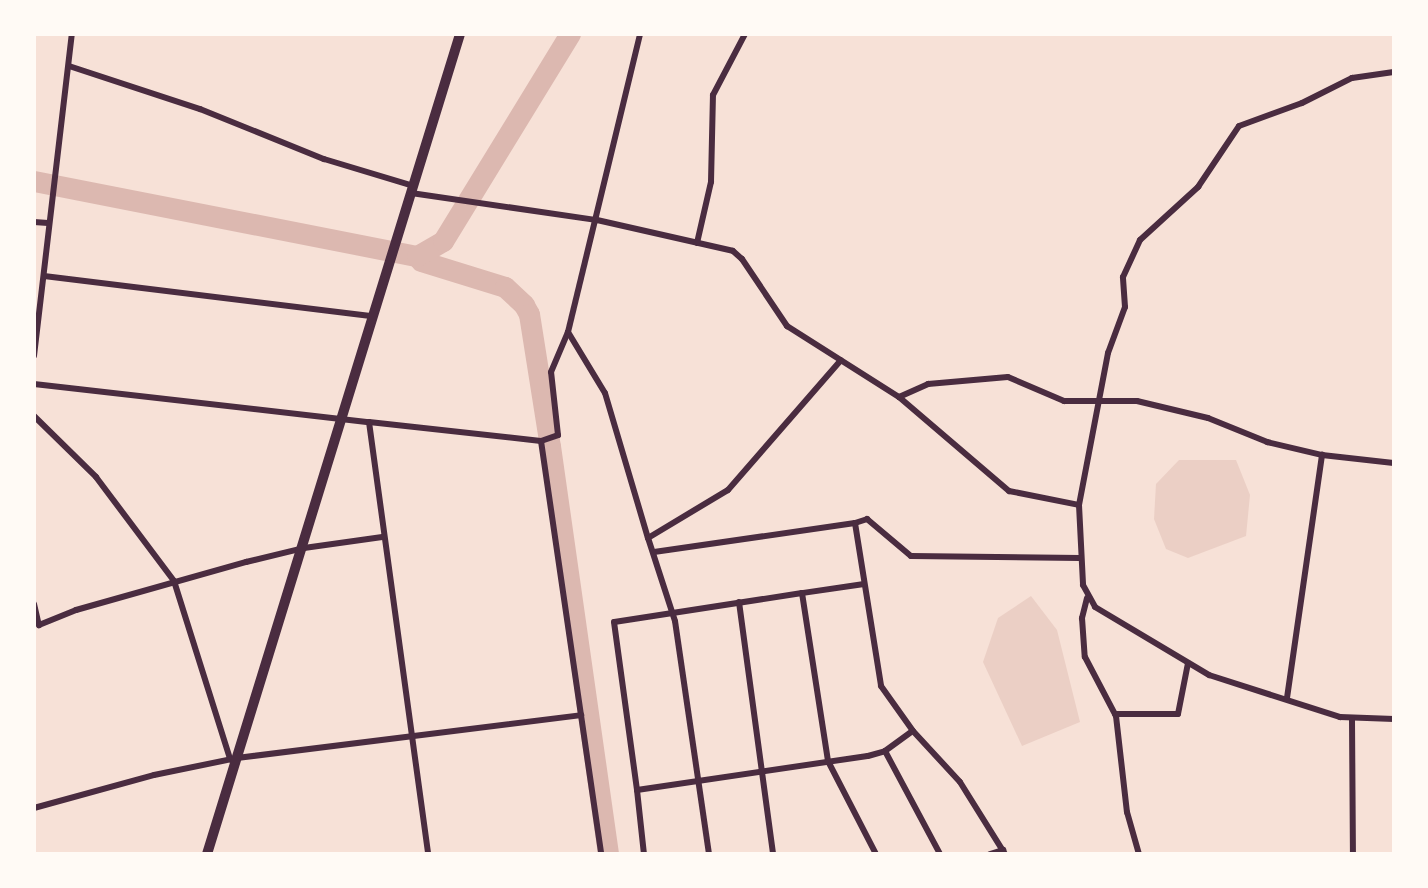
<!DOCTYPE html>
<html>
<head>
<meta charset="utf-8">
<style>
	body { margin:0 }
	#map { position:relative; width:1428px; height:888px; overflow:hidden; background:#f7e1d7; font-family:"PT Sans Narrow",sans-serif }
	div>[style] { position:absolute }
	.green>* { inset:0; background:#ebcfc5 }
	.river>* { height:21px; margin:-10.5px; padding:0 10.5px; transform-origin:10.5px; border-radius:10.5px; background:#dcb8b0 }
	.minor>* { height:6px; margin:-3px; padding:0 3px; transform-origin:3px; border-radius:3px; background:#4a2c40 }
	.primary>* { height:10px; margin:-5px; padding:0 5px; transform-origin:5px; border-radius:5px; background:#4a2c40 }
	span { translate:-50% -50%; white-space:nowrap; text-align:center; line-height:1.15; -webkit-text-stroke:6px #fffaf5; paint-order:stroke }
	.frame { position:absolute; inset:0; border:36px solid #fffaf5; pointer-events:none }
</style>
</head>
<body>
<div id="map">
	<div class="green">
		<i style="clip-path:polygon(1179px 460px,1236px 460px,1250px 495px,1246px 536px,1188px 558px,1166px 549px,1154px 519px,1156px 484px)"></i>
		<i style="clip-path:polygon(1031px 596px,1057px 630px,1080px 722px,1022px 746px,983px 662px,998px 618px)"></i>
	</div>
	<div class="river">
		<i style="left:34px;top:181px;width:390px;rotate:11.1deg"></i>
		<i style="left:417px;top:256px;width:6px;rotate:51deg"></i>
		<i style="left:421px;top:261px;width:88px;rotate:17.2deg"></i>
		<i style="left:505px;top:287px;width:26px;rotate:43deg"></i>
		<i style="left:524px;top:305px;width:10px;rotate:61deg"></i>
		<i style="left:529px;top:314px;width:134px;rotate:81deg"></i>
		<i style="left:550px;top:446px;width:412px;rotate:81.9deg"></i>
		<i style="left:417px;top:256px;width:30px;rotate:-30deg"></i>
		<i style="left:443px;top:241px;width:243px;rotate:-58.5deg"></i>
	</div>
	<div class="minor">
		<i style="left:69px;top:66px;width:138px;rotate:18.2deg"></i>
		<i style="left:200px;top:109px;width:134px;rotate:22deg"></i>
		<i style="left:324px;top:159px;width:94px;rotate:16.7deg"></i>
		<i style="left:411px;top:193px;width:188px;rotate:8.3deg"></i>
		<i style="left:597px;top:220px;width:139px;rotate:12.8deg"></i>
		<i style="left:733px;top:251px;width:12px;rotate:42deg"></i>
		<i style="left:742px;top:259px;width:81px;rotate:56.1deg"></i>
		<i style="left:787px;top:326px;width:133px;rotate:32.4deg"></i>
		<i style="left:899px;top:397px;width:145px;rotate:40.5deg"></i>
		<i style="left:1009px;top:491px;width:71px;rotate:11.3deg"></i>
		<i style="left:1079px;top:505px;width:80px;rotate:87.1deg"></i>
		<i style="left:1083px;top:585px;width:25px;rotate:61deg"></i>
		<i style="left:1095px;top:607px;width:133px;rotate:30.8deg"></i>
		<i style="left:1209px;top:675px;width:138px;rotate:17.8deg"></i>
		<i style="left:1340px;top:717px;width:54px;rotate:2.1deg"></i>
		<i style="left:34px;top:222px;width:14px;rotate:4deg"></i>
		<i style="left:697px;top:243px;width:63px;rotate:-77.1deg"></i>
		<i style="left:711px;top:182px;width:87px;rotate:-88.7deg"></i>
		<i style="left:713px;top:95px;width:69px;rotate:-62.3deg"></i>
		<i style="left:44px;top:276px;width:329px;rotate:7deg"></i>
		<i style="left:568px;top:332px;width:71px;rotate:58.8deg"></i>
		<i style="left:605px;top:393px;width:151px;rotate:73.5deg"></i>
		<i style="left:34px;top:356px;width:324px;rotate:-83.3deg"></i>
		<i style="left:34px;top:384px;width:337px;rotate:6.5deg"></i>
		<i style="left:369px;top:422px;width:436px;rotate:82.2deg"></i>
		<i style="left:899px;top:397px;width:32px;rotate:-24deg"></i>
		<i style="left:928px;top:384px;width:80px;rotate:-5deg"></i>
		<i style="left:1008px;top:377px;width:61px;rotate:23.2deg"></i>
		<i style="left:1064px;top:401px;width:73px"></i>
		<i style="left:1137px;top:401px;width:73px;rotate:13.5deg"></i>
		<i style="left:1208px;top:418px;width:64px;rotate:22.1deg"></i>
		<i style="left:1267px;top:442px;width:57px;rotate:13.3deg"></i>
		<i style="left:1322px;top:455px;width:72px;rotate:6.3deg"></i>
		<i style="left:34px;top:416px;width:87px;rotate:44.5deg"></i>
		<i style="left:96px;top:477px;width:130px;rotate:53.1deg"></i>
		<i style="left:174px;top:581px;width:187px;rotate:72.5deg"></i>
		<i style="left:369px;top:422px;width:173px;rotate:6.3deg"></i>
		<i style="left:541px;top:441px;width:18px;rotate:-19deg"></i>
		<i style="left:558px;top:435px;width:63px;rotate:-96.3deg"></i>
		<i style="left:551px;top:372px;width:43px;rotate:-67deg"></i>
		<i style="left:568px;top:332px;width:307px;rotate:-76.4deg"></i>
		<i style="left:541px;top:441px;width:417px;rotate:81.7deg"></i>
		<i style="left:1079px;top:505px;width:155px;rotate:-79.2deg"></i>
		<i style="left:1108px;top:353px;width:49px;rotate:-69.7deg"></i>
		<i style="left:1125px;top:307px;width:30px;rotate:-94deg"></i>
		<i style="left:1123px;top:277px;width:41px;rotate:-65.3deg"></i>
		<i style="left:1140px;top:240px;width:79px;rotate:-42.4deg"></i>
		<i style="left:1198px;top:187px;width:73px;rotate:-56.1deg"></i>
		<i style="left:1239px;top:126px;width:67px;rotate:-20.1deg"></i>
		<i style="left:1302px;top:103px;width:56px;rotate:-26.6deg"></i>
		<i style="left:1352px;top:78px;width:42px;rotate:-8.1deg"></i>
		<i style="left:855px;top:523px;width:13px;rotate:-18deg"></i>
		<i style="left:867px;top:519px;width:57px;rotate:40.1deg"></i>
		<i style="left:911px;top:556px;width:169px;rotate:0.7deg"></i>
		<i style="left:654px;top:552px;width:203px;rotate:-8.2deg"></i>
		<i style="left:855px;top:523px;width:165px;rotate:80.9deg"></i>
		<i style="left:881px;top:686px;width:55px;rotate:54.6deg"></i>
		<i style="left:913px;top:731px;width:69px;rotate:47.3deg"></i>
		<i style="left:960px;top:782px;width:85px;rotate:58deg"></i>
		<i style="left:864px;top:584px;width:63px;rotate:171.7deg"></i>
		<i style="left:802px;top:593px;width:170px;rotate:81.2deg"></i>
		<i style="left:828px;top:761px;width:105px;rotate:62.7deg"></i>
		<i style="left:802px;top:593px;width:190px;rotate:171.2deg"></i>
		<i style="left:614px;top:622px;width:170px;rotate:82.2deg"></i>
		<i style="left:637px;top:790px;width:233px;rotate:-8.4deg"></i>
		<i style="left:868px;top:756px;width:18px;rotate:-16deg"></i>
		<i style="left:885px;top:751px;width:34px;rotate:-36deg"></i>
		<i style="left:1087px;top:598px;width:21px;rotate:104deg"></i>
		<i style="left:1082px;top:618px;width:39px;rotate:86deg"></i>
		<i style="left:1085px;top:657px;width:67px;rotate:62.3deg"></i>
		<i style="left:1116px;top:716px;width:97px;rotate:83.5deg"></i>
		<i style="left:1127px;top:812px;width:44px;rotate:74.1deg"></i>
		<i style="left:739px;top:602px;width:254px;rotate:82.3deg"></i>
		<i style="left:34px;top:604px;width:22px;rotate:77deg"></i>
		<i style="left:39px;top:625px;width:40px;rotate:-22deg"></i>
		<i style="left:76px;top:610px;width:177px;rotate:-15.8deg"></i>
		<i style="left:246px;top:562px;width:60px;rotate:-13.6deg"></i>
		<i style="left:304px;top:548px;width:79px;rotate:-8deg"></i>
		<i style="left:1287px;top:698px;width:246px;rotate:-81.8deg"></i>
		<i style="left:1115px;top:714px;width:63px"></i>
		<i style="left:1178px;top:714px;width:52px;rotate:-78.9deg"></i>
		<i style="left:1352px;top:720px;width:134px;rotate:89.6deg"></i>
		<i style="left:885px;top:751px;width:117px;rotate:61.9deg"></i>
		<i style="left:637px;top:790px;width:64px;rotate:83.8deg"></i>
		<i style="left:34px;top:808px;width:124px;rotate:-15.4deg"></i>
		<i style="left:154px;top:775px;width:85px;rotate:-11.6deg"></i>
		<i style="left:237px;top:758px;width:347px;rotate:-7.1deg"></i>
		<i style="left:709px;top:854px;width:235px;rotate:-98.3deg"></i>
		<i style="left:675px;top:621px;width:87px;rotate:-108deg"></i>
		<i style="left:648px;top:538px;width:93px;rotate:-31deg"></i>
		<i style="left:728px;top:490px;width:172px;rotate:-49deg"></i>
		<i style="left:990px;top:854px;width:14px;rotate:-17deg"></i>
	</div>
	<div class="primary">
		<i style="left:207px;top:854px;width:858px;rotate:-72.85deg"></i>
	</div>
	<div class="frame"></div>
</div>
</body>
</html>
